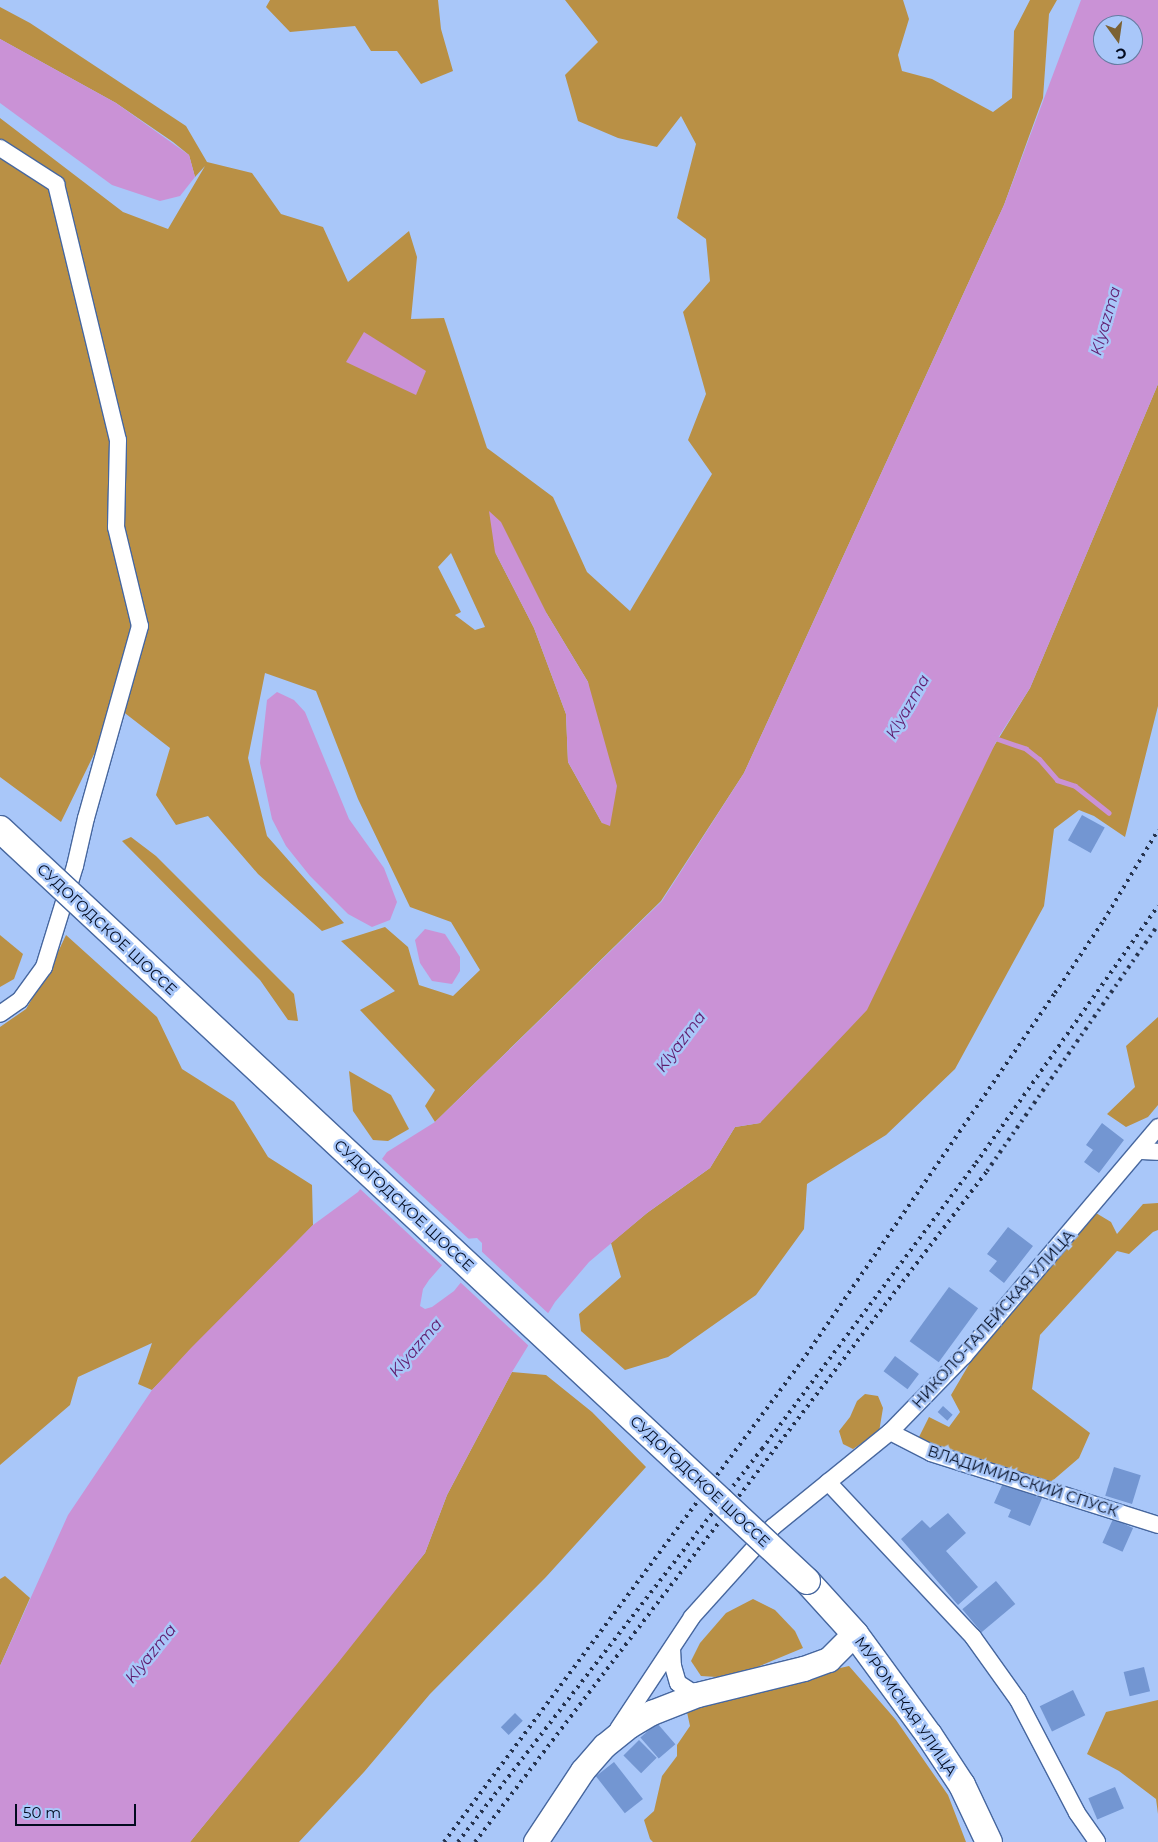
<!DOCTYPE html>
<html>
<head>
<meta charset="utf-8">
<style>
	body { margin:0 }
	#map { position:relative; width:1158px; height:1842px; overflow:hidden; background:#a9c7f9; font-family:Montserrat,sans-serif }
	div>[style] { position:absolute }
	.green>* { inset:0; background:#b99045 }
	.water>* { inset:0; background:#ca92d6 }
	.pier>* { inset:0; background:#a9c7f9 }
	.stream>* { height:5px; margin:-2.5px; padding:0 2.5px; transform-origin:2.5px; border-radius:2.5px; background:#ca92d6 }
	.building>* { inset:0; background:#7396d2; transform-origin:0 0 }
	.roads { filter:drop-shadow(1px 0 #47679f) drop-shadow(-1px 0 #47679f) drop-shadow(0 1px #47679f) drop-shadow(0 -1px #47679f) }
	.street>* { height:16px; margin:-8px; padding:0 8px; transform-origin:8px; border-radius:8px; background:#fff }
	.secondary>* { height:24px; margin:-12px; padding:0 12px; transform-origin:12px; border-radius:12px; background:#fff }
	.primary>* { height:26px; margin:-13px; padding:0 13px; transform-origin:13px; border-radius:13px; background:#fff }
	.rail>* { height:4px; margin-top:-2px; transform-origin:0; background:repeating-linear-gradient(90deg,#26334e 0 2.5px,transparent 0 7.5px) }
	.bridges { filter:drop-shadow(1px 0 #47679f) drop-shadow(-1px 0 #47679f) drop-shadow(0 1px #47679f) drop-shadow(0 -1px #47679f) }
	.primary-bridge>* { height:26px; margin:-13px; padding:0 13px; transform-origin:13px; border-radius:13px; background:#fff }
	span { translate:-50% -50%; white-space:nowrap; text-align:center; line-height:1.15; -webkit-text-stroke:5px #a9c7f9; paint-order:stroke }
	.street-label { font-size:15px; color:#020b20 }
	.water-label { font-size:16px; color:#601b6d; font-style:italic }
	.north { position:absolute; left:1093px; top:15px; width:50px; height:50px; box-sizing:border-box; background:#a9c7f9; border:1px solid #667ca2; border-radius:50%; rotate:166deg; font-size:14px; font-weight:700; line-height:20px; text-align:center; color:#020b20 }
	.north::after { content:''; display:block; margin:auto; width:18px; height:22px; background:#7c6233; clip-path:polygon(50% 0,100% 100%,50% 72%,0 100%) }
	.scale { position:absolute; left:15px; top:1804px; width:121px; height:22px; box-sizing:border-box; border:2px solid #020b20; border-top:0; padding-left:6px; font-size:15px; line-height:18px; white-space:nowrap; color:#020b20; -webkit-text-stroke:4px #a9c7f9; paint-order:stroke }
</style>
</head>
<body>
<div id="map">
	<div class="green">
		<i style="clip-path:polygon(270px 0,438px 0,441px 29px,453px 71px,421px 84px,397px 51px,371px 51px,355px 26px,290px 32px,266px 7px)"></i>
		<i style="clip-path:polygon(evenodd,565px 0,903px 0,909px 19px,898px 55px,902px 71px,932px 79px,993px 112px,1012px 98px,1014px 31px,1030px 0,1057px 0,1049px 14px,1043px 98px,1004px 205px,744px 773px,661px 901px,435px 1122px,425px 1106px,435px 1090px,360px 1010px,395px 991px,341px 941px,385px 927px,408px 947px,419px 985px,453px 996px,480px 970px,451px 922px,410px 907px,358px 799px,316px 691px,265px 673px,248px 758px,267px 836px,344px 923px,322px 931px,258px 874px,208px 816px,176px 825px,156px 795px,170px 748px,117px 707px,61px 822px,0 777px,0 118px,123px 212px,168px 229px,205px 166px,195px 177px,189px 155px,173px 142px,116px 103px,0 39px,0 7px,30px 23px,186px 126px,207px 162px,252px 173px,281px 214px,323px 227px,348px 282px,409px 231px,417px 257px,411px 319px,444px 318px,487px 448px,553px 497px,587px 572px,630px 611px,712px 474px,688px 440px,706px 394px,683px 312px,710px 281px,706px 239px,677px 218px,696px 144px,681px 116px,657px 147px,618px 138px,578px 121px,565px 75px,598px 42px,565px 0,495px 552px,547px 614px,588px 682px,602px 823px,568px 762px,566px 714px,534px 628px,495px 552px,565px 0,451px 553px,485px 627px,475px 630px,455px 615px,461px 612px,438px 567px,451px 553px)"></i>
		<i style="clip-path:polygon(1158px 384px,1158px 706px,1125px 837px,1094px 816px,1079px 810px,1054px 829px,1044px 906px,955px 1069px,886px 1135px,807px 1184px,804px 1229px,756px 1295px,668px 1357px,625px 1370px,581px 1331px,579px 1314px,621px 1277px,611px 1243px,647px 1213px,710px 1168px,735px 1127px,760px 1123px,1030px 688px)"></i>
		<i style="clip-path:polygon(131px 837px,156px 856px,294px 994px,298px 1021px,288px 1020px,260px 980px,122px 841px)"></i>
		<i style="clip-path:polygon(0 935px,23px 954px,14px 979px,0 987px)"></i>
		<i style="clip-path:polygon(66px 935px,157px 1017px,182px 1069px,234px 1102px,268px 1157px,312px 1185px,313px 1225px,152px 1390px,138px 1384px,152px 1343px,78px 1377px,70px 1405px,0 1465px,0 1027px,26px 1009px,50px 969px)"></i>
		<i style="clip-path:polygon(1158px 1017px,1158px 1105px,1148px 1117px,1126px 1127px,1107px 1114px,1135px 1087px,1126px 1046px)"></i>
		<i style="clip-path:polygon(349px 1071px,391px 1095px,409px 1129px,388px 1141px,373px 1140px,353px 1111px)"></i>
		<i style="clip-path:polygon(1158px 1203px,1158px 1230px,1153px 1232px,1129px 1254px,1117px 1251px,1040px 1335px,1032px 1389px,1090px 1433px,1079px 1458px,1051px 1482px,918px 1439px,929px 1417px,949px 1427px,960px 1412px,951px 1395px,974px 1356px,1096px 1213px,1111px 1222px,1117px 1234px,1143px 1204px)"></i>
		<i style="clip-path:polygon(512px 1372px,546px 1375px,592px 1412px,646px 1467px,546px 1577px,430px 1694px,364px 1772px,299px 1842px,190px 1842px,425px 1553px,447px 1495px)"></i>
		<i style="clip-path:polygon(865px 1394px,878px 1396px,883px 1408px,879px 1432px,853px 1449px,843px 1444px,839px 1431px,850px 1417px,857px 1401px)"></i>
		<i style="clip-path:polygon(5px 1576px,30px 1598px,0 1666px,0 1579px)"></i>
		<i style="clip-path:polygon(753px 1599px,775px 1610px,795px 1631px,803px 1648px,755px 1668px,717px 1677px,701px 1676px,691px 1661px,700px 1643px,726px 1613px)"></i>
		<i style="clip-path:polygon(849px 1666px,896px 1720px,948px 1795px,966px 1842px,653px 1842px,650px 1839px,644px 1820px,654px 1811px,662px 1776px,677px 1756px,677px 1745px,690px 1726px,685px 1703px)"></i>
		<i style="clip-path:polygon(1158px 1700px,1158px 1814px,1156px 1799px,1119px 1771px,1087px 1754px,1106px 1712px)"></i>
	</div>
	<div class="water">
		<i style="clip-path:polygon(evenodd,1081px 0,1158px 0,1158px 384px,1030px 688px,998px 738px,867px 1010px,760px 1123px,735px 1127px,710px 1168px,647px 1213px,589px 1262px,555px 1302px,512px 1372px,447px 1495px,425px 1553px,337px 1664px,190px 1842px,0 1842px,0 1666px,68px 1515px,152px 1390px,191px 1348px,313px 1225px,358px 1192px,387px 1152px,435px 1122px,662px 901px,744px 773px,1004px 205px,1081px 0,1103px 25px,1133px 25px,1133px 55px,1103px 55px,1103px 25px,1081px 0,477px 1238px,482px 1243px,482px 1256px,454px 1291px,432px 1307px,425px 1309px,420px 1306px,423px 1289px,429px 1280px,465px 1239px,477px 1238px)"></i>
		<i style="clip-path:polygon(0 39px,116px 103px,189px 155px,195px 177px,180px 196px,160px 201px,112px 185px,0 103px)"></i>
		<i style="clip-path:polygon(364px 332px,426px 371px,416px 395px,346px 362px)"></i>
		<i style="clip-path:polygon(489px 511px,501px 522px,547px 614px,588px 682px,617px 786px,610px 826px,602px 823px,568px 762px,566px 714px,534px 628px,495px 552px)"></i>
		<i style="clip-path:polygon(277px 692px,294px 700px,305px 712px,349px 819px,384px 868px,397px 902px,390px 920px,372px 927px,348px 914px,310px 876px,286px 846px,272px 819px,260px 763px,267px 700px)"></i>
		<i style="clip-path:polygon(425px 929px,445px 934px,460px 957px,460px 971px,452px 984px,432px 981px,420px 963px,415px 940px)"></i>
	</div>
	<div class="pier">
		<i style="clip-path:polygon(380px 1157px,471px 1241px,466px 1242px,444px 1267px,358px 1187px)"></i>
		<i style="clip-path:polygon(479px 1249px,550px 1315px,530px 1347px,459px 1281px,479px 1255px)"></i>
	</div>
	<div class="stream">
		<i style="left:992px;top:737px;width:36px;rotate:19deg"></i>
		<i style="left:1026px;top:749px;width:16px;rotate:38deg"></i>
		<i style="left:1039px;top:759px;width:28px;rotate:49deg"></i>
		<i style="left:1057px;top:780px;width:19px;rotate:18deg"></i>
		<i style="left:1075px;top:786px;width:43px;rotate:38.5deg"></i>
	</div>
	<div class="building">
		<i style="left:1082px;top:815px;width:26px;height:29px;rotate:29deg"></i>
		<i style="clip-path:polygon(1102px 1123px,1124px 1140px,1099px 1173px,1084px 1162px,1093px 1150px,1086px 1145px)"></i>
		<i style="clip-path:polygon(1008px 1227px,1033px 1246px,1004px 1283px,989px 1271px,997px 1261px,987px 1254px)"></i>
		<i style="left:949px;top:1287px;width:36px;height:67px;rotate:36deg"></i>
		<i style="left:895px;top:1356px;width:30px;height:19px;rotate:37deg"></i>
		<i style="left:943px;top:1406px;width:13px;height:8px;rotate:42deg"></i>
		<i style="left:1114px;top:1467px;width:28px;height:30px;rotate:17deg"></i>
		<i style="clip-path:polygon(1003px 1483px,1043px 1496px,1030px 1526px,1008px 1517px,1011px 1510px,994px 1503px)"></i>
		<i style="clip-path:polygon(948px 1513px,966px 1533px,946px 1551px,978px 1587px,958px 1605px,901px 1539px,922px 1520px,930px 1528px)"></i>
		<i style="left:1113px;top:1519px;width:22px;height:26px;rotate:24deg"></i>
		<i style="left:996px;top:1581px;width:30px;height:44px;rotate:50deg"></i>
		<i style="left:1144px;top:1667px;width:25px;height:21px;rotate:76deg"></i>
		<i style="left:1073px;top:1690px;width:28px;height:37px;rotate:64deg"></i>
		<i style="left:515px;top:1713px;width:11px;height:20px;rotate:45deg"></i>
		<i style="left:657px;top:1723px;width:28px;height:22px;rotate:49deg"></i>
		<i style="left:639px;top:1740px;width:25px;height:22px;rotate:45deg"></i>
		<i style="left:614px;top:1762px;width:47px;height:23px;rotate:52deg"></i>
		<i style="left:1115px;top:1787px;width:23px;height:29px;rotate:67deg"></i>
	</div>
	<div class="roads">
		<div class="street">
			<i style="left:0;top:148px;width:67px;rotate:32.7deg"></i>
			<i style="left:56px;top:184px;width:263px;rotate:76.4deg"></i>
			<i style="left:118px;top:440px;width:87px;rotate:91.3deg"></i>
			<i style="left:116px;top:527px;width:102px;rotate:76.4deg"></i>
			<i style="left:140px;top:626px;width:199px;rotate:105.7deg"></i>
			<i style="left:86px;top:818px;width:49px;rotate:102.9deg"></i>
			<i style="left:75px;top:866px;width:106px;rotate:107.1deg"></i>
			<i style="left:44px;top:967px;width:41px;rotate:126deg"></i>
			<i style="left:20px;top:1000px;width:24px;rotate:145deg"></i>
			<i style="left:1140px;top:1151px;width:18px;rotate:3deg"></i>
			<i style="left:890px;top:1432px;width:46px;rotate:27.1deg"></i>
			<i style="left:931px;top:1453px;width:238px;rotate:17.6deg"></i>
			<i style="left:828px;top:1482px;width:212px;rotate:46.9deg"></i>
			<i style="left:973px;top:1637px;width:77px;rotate:54.5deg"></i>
			<i style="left:1018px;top:1700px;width:127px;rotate:62.4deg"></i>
			<i style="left:1077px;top:1813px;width:35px;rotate:55deg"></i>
			<i style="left:672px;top:1649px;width:17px;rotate:87deg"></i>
			<i style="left:673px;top:1666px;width:18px;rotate:74deg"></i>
			<i style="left:678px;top:1683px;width:17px;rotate:33deg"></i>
			<i style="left:692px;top:1692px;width:12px;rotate:-9deg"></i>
			<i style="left:618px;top:1729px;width:134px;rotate:-56.5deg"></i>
			<i style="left:692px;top:1617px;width:121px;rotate:-48deg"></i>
			<i style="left:773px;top:1527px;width:151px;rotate:-39.1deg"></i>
			<i style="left:890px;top:1432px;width:106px;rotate:-45.8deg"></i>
			<i style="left:964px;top:1356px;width:300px;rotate:-49.7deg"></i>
		</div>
		<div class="secondary">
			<i style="left:536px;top:1842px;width:85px;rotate:-56.5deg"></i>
			<i style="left:583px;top:1771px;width:33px;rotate:-49deg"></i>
			<i style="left:605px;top:1746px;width:32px;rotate:-39deg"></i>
			<i style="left:630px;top:1726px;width:26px;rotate:-31deg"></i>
			<i style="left:652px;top:1713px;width:49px;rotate:-21.4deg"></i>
			<i style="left:698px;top:1695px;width:109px;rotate:-13.8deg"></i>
			<i style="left:804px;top:1669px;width:27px;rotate:-20deg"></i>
			<i style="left:829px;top:1660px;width:37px;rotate:-45deg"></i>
		</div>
		<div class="primary">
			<i style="left:807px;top:1581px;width:72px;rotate:47.8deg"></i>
			<i style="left:855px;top:1634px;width:125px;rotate:53.8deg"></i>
			<i style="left:929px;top:1735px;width:60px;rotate:56.6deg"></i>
			<i style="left:962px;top:1785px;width:63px;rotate:64.7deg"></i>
		</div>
	</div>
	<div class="rail">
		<i style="left:444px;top:1842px;width:600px;rotate:-53.34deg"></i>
		<i style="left:802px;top:1361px;width:447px;rotate:-55.5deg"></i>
		<i style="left:1055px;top:993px;width:88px;rotate:-56.1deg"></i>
		<i style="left:1104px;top:920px;width:105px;rotate:-59deg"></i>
		<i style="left:458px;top:1842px;width:497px;rotate:-52.3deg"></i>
		<i style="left:762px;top:1449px;width:357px;rotate:-53.2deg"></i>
		<i style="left:976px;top:1163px;width:315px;rotate:-54.7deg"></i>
		<i style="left:475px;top:1842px;width:844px;rotate:-52.65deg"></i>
		<i style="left:987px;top:1171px;width:300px;rotate:-55.2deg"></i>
	</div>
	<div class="bridges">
		<div class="primary-bridge">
			<i style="left:0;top:829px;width:1103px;rotate:42.98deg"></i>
		</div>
	</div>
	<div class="street-label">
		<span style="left:107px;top:929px;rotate:43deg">СУДОГОДСКОЕ ШОССЕ</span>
		<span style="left:404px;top:1205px;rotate:43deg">СУДОГОДСКОЕ ШОССЕ</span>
		<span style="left:993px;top:1319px;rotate:-48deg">НИКОЛО-ГАЛЕЙСКАЯ УЛИЦА</span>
		<span style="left:700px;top:1481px;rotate:43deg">СУДОГОДСКОЕ ШОССЕ</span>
		<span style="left:1023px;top:1481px;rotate:18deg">ВЛАДИМИРСКИЙ СПУСК</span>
		<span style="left:906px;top:1706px;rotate:55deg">МУРОМСКАЯ УЛИЦА</span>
	</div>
	<div class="water-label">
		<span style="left:1106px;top:321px;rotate:-74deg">Klyazma</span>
		<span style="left:908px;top:707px;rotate:-60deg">Klyazma</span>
		<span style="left:681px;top:1042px;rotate:-53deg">Klyazma</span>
		<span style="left:416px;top:1348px;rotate:-49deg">Klyazma</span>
		<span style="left:151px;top:1654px;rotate:-51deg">Klyazma</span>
	</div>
	<div class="north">С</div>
	<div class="scale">50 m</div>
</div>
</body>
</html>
